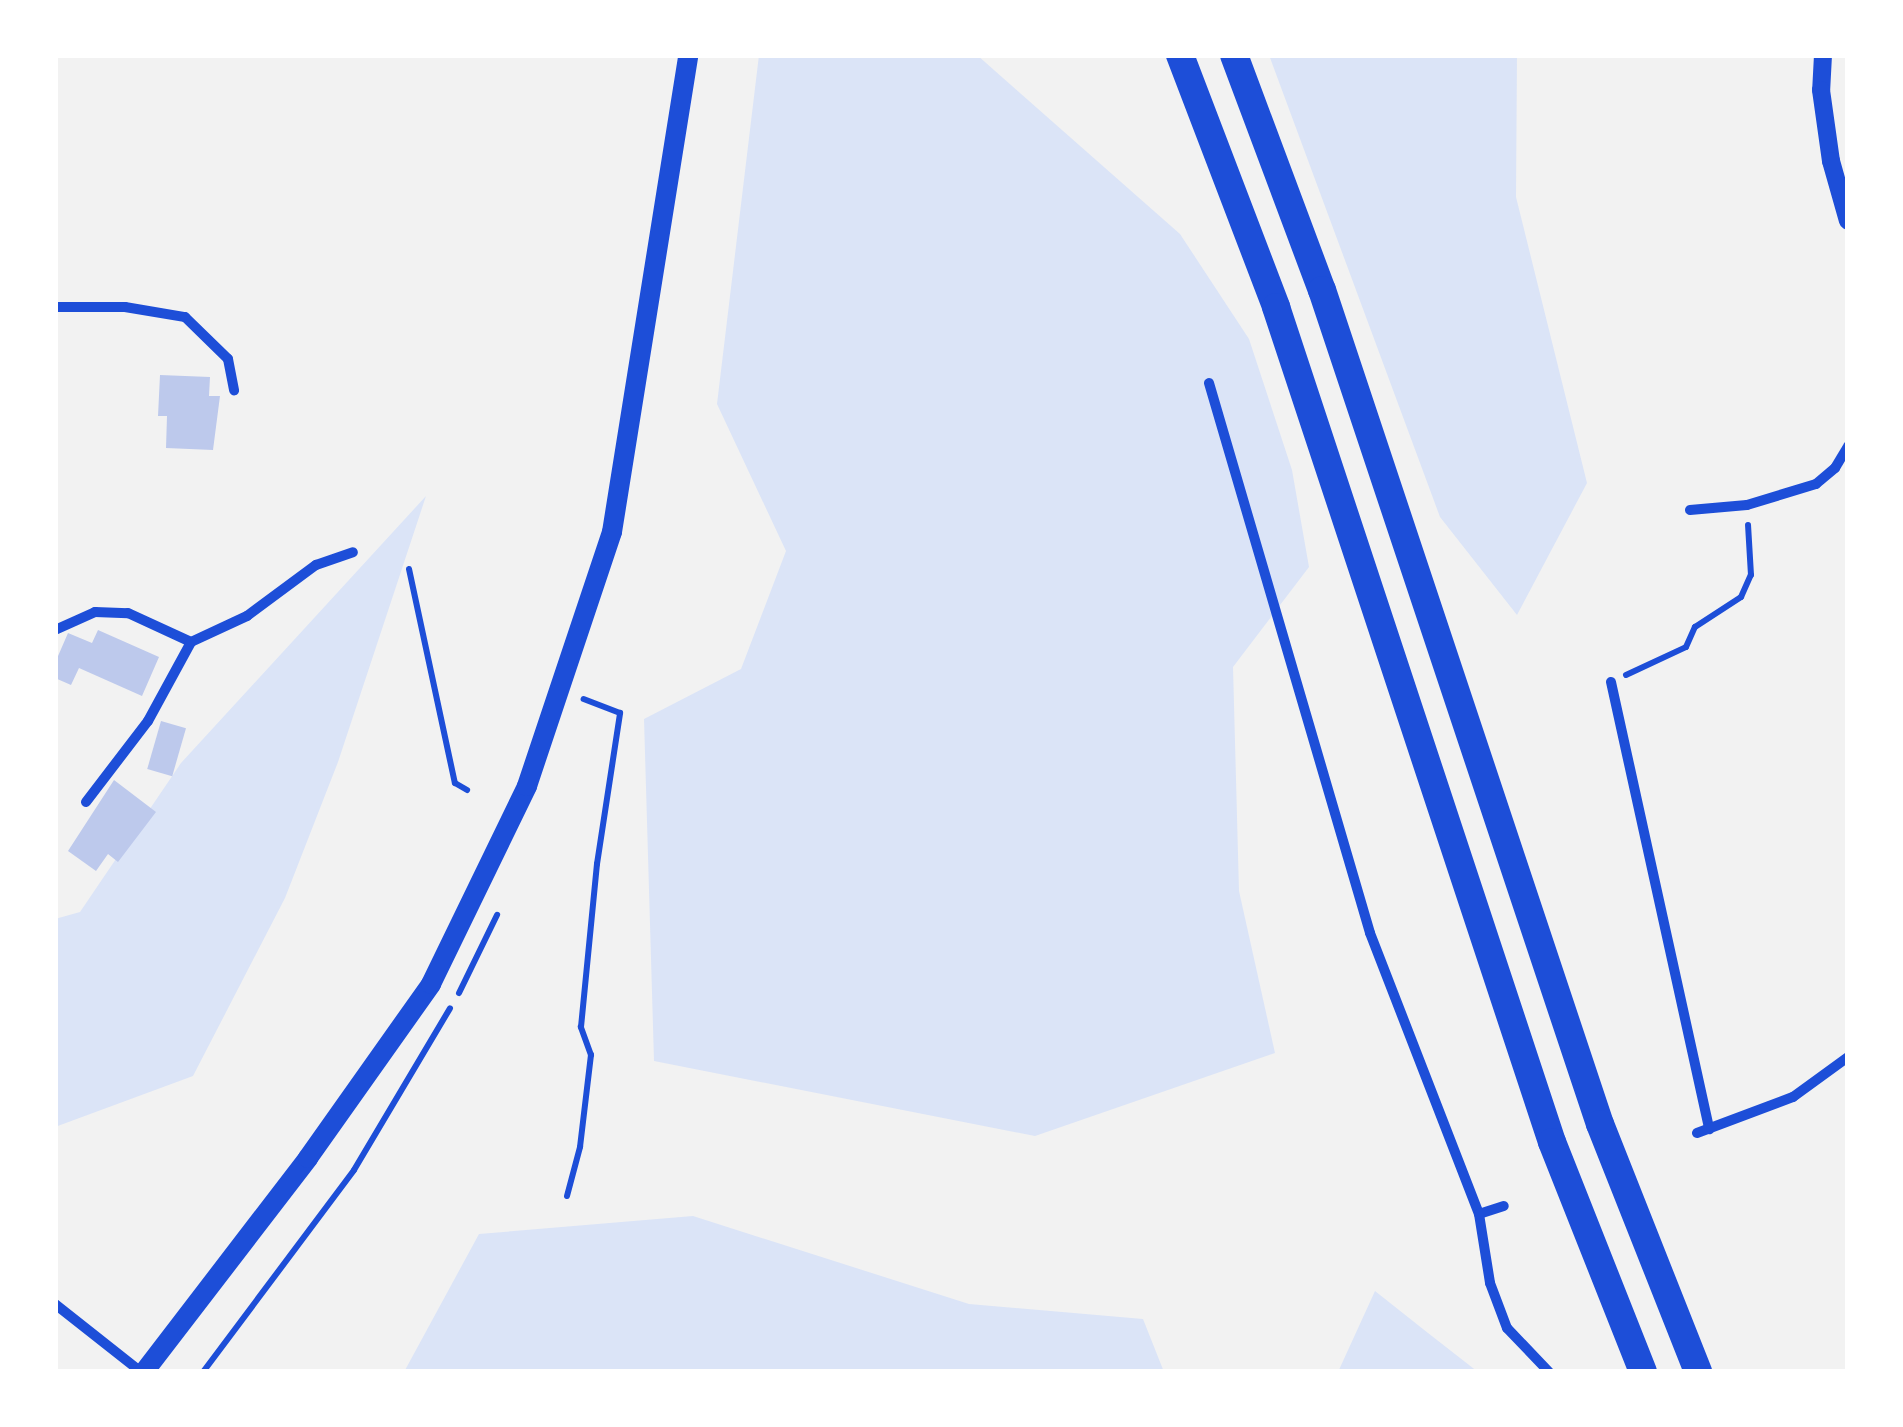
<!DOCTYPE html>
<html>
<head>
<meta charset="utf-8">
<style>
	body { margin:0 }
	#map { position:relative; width:1903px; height:1427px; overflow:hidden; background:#f2f2f2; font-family:Rubik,sans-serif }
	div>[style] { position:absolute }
	.green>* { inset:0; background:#dbe4f7 }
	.building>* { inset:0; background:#bdc9ec; transform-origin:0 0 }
	.path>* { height:6px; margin:-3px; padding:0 3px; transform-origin:3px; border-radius:3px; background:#1d4ed8 }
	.minor>* { height:10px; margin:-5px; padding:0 5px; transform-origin:5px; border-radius:5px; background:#1d4ed8 }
	.tertiary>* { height:18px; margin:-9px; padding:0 9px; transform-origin:9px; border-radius:9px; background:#1d4ed8 }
	.secondary>* { height:20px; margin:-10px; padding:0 10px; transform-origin:10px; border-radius:10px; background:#1d4ed8 }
	.motorway>* { height:28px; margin:-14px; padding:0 14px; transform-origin:14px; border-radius:14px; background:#1d4ed8 }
	span { translate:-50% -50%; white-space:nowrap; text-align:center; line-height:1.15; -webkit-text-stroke:8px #fff; paint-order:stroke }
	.frame { position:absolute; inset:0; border:58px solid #fff; pointer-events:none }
</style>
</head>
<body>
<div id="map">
	<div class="green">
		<i style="clip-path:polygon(759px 55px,977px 55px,1180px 234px,1249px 339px,1292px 470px,1309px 567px,1233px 667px,1239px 891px,1275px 1053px,1035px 1136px,654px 1061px,644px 719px,741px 669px,786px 551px,717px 404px)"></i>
		<i style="clip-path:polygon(1269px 55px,1517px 55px,1516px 197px,1587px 483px,1517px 615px,1440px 517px)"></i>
		<i style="clip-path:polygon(426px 496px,338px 762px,285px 898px,193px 1076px,55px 1127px,55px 919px,80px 912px,181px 763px)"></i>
		<i style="clip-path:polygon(693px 1216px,969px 1304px,1143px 1319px,1164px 1372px,404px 1372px,479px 1234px)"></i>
		<i style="clip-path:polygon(1375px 1291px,1428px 1333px,1478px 1372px,1338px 1372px)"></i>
	</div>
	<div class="building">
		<i style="clip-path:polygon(160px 375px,210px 377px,209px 396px,220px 396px,213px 450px,166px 448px,167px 416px,158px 416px)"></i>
		<i style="clip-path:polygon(98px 630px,159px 657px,142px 696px,79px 668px,71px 685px,55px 678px,55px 663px,68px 633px,92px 643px)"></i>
		<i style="left:161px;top:721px;width:26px;height:50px;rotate:16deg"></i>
		<i style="clip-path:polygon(114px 780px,156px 812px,118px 862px,108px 854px,96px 871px,68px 851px)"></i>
	</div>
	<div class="path">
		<i style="left:409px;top:569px;width:219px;rotate:77.9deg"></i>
		<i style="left:455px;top:783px;width:14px;rotate:30deg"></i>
		<i style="left:1626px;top:675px;width:66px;rotate:-25deg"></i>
		<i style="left:1686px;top:647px;width:22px;rotate:-66deg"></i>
		<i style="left:1695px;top:627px;width:55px;rotate:-33.1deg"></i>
		<i style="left:1741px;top:597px;width:24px;rotate:-66deg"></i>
		<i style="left:1751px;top:575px;width:50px;rotate:-93.4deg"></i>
		<i style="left:459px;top:993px;width:87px;rotate:-64deg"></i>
		<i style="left:567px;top:1196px;width:51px;rotate:-75.1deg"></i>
		<i style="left:580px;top:1147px;width:93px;rotate:-83.2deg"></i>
		<i style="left:591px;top:1055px;width:30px;rotate:-110deg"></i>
		<i style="left:581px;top:1027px;width:164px;rotate:-84.4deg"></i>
		<i style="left:597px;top:864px;width:153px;rotate:-81.3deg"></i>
		<i style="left:620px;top:713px;width:39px;rotate:-159deg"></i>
		<i style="left:203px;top:1372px;width:252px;rotate:-53.2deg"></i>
		<i style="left:354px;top:1170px;width:188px;rotate:-59.3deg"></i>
	</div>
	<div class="minor">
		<i style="left:55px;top:307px;width:70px"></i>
		<i style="left:125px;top:307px;width:61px;rotate:9.5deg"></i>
		<i style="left:185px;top:317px;width:60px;rotate:44.3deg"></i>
		<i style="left:228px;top:359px;width:32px;rotate:79deg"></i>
		<i style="left:1209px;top:383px;width:573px;rotate:73.68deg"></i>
		<i style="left:1370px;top:933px;width:301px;rotate:68.8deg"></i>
		<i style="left:1479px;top:1214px;width:70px;rotate:80.9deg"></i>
		<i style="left:1490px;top:1283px;width:48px;rotate:69.3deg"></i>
		<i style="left:1507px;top:1328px;width:61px;rotate:46.3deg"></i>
		<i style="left:1690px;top:510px;width:57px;rotate:-5deg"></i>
		<i style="left:1747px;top:505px;width:72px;rotate:-16.9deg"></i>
		<i style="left:1816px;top:484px;width:25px;rotate:-40deg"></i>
		<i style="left:1835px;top:468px;width:26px;rotate:-59deg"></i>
		<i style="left:55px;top:630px;width:44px;rotate:-24.2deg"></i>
		<i style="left:95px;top:612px;width:33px;rotate:2deg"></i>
		<i style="left:128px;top:613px;width:69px;rotate:24.7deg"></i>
		<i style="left:1611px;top:682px;width:458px;rotate:77.6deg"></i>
		<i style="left:86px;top:802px;width:102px;rotate:-52.6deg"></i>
		<i style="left:148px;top:721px;width:90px;rotate:-61.4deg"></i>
		<i style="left:191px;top:642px;width:62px;rotate:-24.9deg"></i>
		<i style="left:247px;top:616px;width:86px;rotate:-36.5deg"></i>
		<i style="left:316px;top:565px;width:39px;rotate:-19deg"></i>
		<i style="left:1697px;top:1133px;width:103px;rotate:-20.6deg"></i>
		<i style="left:1793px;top:1097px;width:68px;rotate:-36deg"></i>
		<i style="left:1479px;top:1214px;width:26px;rotate:-18deg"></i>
		<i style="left:55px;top:1304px;width:110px;rotate:38.3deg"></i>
	</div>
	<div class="tertiary">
		<i style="left:1823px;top:55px;width:35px;rotate:93deg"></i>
		<i style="left:1821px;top:90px;width:72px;rotate:82deg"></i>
		<i style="left:1831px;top:161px;width:62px;rotate:74.2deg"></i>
	</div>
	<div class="secondary">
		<i style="left:144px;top:1372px;width:270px;rotate:-52.5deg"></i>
		<i style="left:308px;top:1158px;width:213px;rotate:-54.7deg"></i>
		<i style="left:431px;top:984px;width:220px;rotate:-64.1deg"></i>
		<i style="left:527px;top:786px;width:268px;rotate:-71.5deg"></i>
		<i style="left:612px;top:532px;width:483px;rotate:-80.9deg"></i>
	</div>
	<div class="motorway">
		<i style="left:1180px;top:55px;width:270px;rotate:69.1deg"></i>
		<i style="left:1276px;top:307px;width:879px;rotate:71.71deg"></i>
		<i style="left:1552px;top:1142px;width:247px;rotate:68.4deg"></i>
		<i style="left:1234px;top:55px;width:251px;rotate:69.5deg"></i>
		<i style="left:1322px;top:290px;width:879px;rotate:71.57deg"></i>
		<i style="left:1600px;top:1124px;width:267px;rotate:68.4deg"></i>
	</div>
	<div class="frame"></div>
</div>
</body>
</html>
